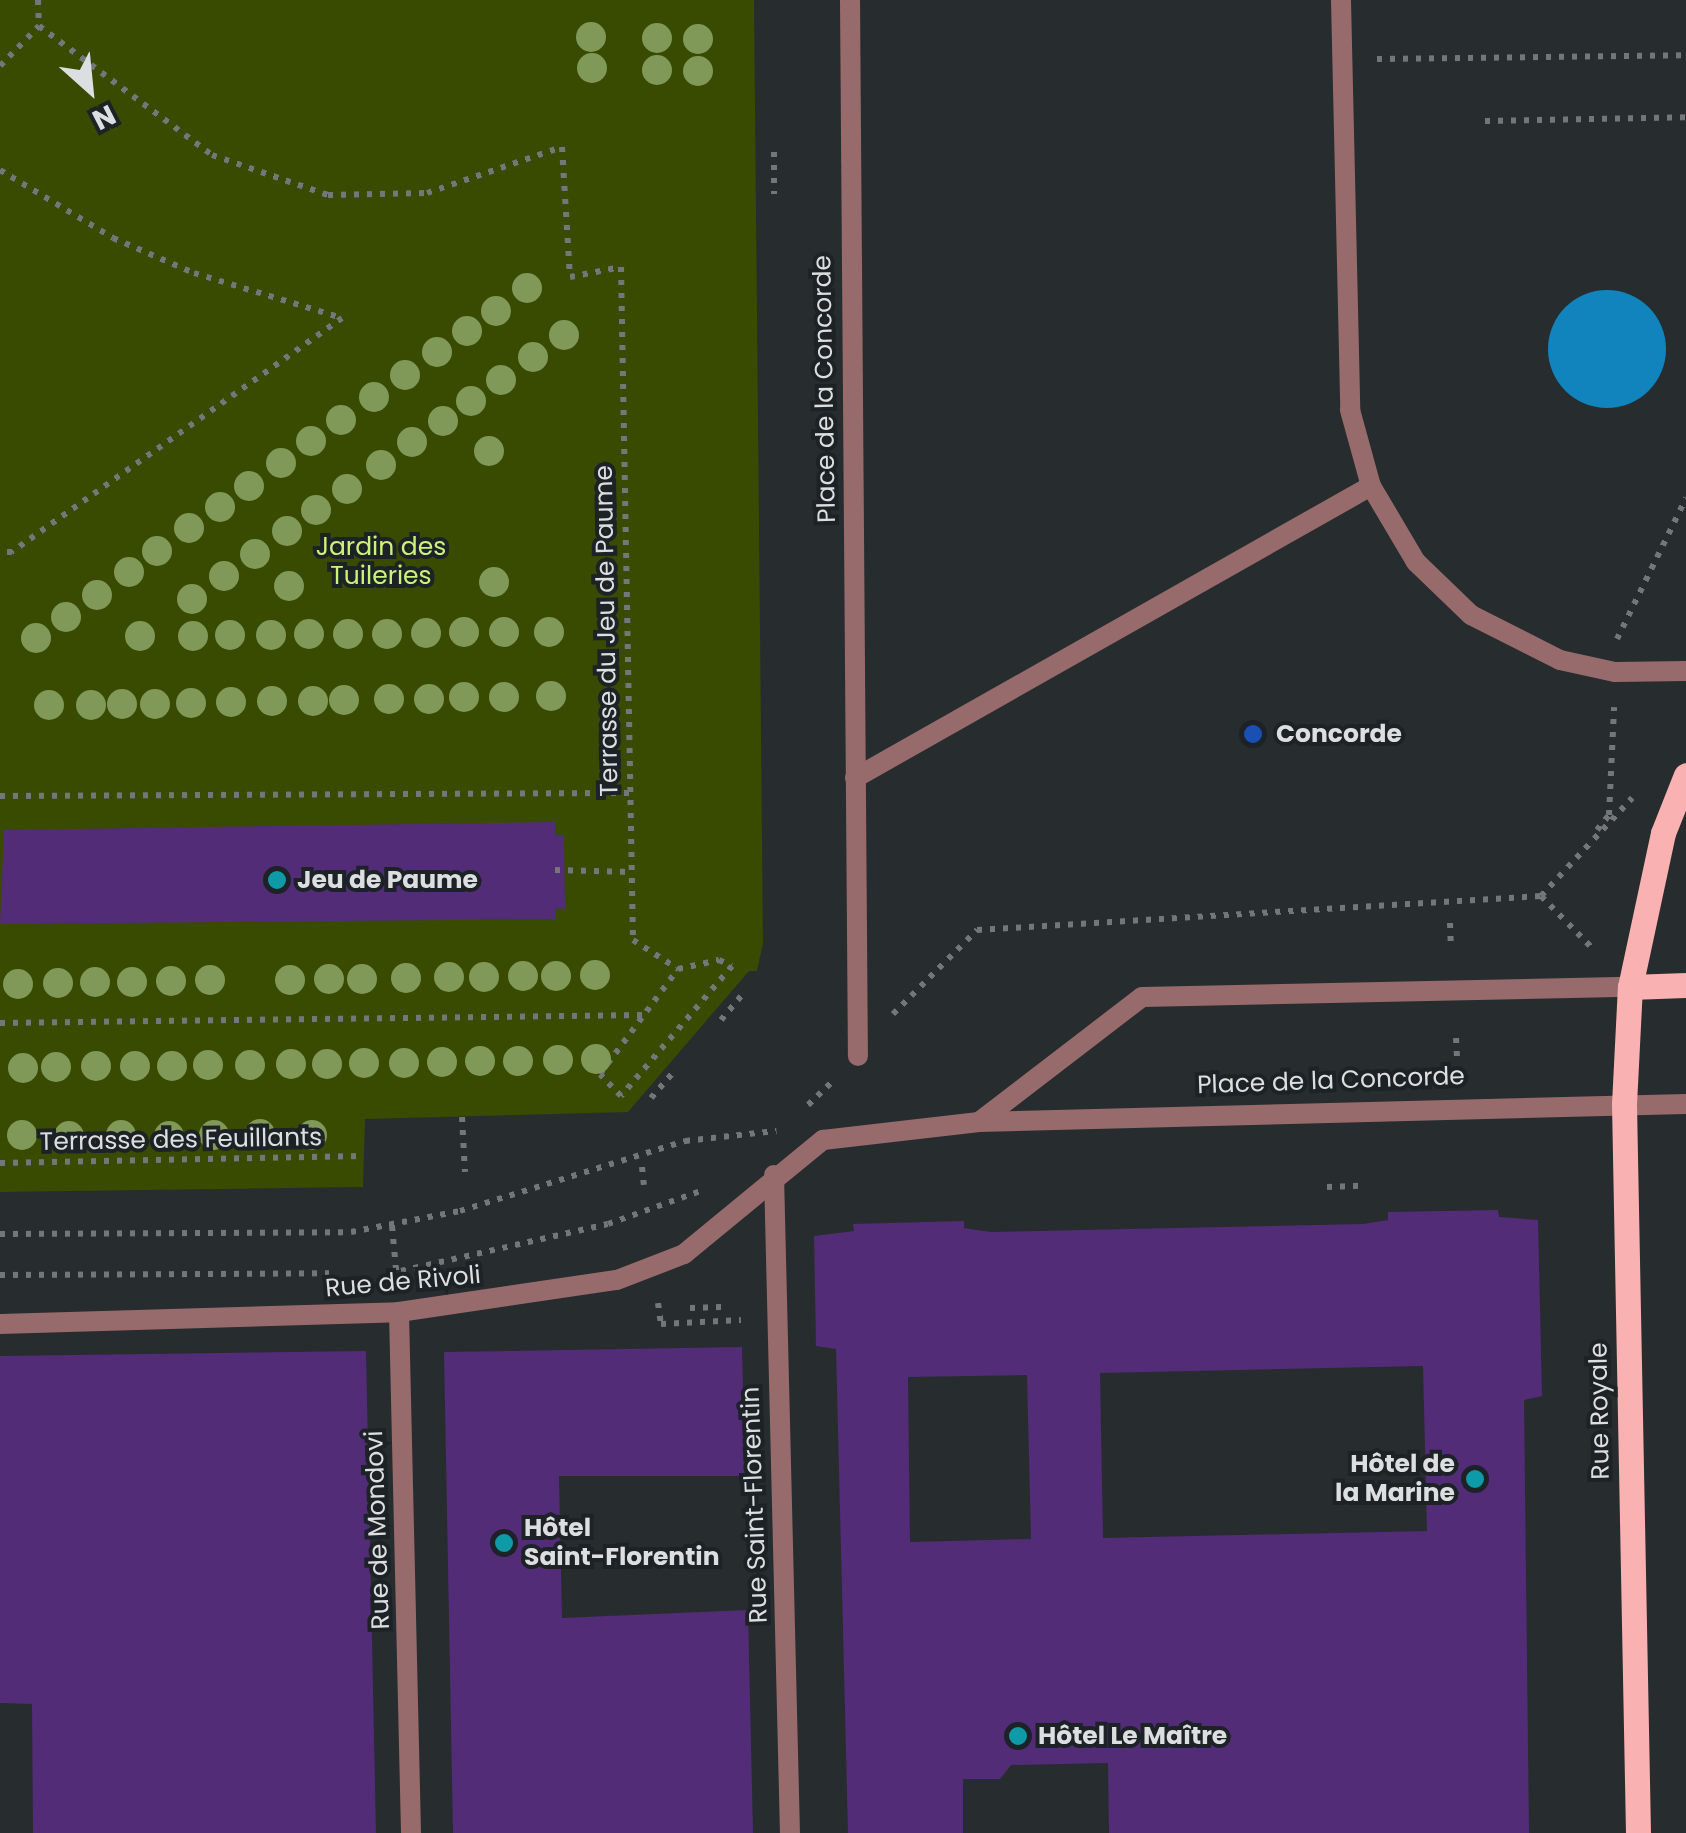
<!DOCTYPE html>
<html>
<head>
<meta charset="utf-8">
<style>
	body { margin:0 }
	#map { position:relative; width:1686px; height:1833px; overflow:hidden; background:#272c2f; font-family:Poppins,sans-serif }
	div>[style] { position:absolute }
	.green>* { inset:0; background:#384b00 }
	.water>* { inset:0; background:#1184bd }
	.round { border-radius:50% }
	.building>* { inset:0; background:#522c77 }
	.path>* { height:6px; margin-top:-3px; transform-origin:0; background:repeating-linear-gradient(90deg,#73777a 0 5px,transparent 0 13px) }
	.pedestrian>* { height:20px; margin:-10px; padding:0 10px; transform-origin:10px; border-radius:10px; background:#976b6c }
	.minor>* { height:20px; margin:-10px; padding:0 10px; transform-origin:10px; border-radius:10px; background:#976b6c }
	.tertiary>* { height:20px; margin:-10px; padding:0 10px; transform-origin:10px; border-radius:10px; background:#976b6c }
	.primary>* { height:25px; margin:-12.5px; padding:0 12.5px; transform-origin:12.5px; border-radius:12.5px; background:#fab1b1 }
	.trees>* { width:30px; height:30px; margin:-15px; border-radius:50%; background:#819958 }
	.dots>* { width:28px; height:28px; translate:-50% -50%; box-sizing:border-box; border:5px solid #1d2226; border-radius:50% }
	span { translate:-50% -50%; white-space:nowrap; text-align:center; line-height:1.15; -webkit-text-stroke:8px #1d2226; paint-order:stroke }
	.street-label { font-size:25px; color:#dcdfe1 }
	.park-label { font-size:25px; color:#cbf379 }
	.poi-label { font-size:25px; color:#dcdfe1; font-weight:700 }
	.left { translate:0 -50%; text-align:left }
	.right { translate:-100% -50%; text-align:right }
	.north { position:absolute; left:40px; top:40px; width:100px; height:100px; -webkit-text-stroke:8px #1d2226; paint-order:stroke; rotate:153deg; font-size:28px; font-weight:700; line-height:40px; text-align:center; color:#dcdfe1 }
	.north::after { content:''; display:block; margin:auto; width:35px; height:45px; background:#dcdfe1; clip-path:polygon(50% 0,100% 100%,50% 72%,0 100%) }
</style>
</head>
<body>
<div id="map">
	<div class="green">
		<i style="clip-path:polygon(0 0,754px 0,763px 943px,757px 971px,749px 971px,628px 1112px,365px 1119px,363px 1187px,0 1192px)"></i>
	</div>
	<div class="water">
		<i class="round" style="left:1548px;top:290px;width:118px;height:118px"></i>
	</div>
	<div class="building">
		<i style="clip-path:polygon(555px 822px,555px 836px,564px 836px,565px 909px,555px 908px,555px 919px,0 924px,4px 830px)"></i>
		<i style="clip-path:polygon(evenodd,1498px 1210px,1499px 1217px,1538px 1220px,1542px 1396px,1524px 1400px,1529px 1833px,1109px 1833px,1108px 1763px,1011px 1765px,1000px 1779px,963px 1779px,963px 1833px,848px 1833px,836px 1349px,816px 1346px,814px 1236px,854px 1231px,853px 1224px,964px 1221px,964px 1228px,990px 1232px,1175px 1228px,1363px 1224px,1388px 1220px,1388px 1212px,1498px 1210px,1423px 1366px,1427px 1531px,1103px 1538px,1100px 1373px,1423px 1366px,1498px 1210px,1027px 1375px,1031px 1539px,910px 1542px,908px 1377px,1027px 1375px)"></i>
		<i style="clip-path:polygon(742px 1347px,745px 1476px,559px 1476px,562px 1618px,748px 1610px,753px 1833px,453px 1833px,444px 1352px)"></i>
		<i style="clip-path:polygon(366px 1351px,376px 1833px,33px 1833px,32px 1704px,0 1703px,0 1356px)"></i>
	</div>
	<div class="path">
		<i style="left:38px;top:0;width:26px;rotate:88deg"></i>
		<i style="left:39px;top:26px;width:216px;rotate:36.7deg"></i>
		<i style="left:212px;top:155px;width:123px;rotate:19deg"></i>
		<i style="left:328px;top:195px;width:99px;rotate:-1.2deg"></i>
		<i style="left:427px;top:193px;width:143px;rotate:-18.8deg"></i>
		<i style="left:562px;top:147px;width:130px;rotate:86.5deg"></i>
		<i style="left:570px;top:277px;width:52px;rotate:-11.1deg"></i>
		<i style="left:621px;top:267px;width:673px;rotate:88.98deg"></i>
		<i style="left:633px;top:940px;width:54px;rotate:32.8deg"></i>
		<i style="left:1377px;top:59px;width:309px;rotate:-0.7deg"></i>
		<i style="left:0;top:66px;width:56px;rotate:-45.7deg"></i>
		<i style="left:1485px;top:121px;width:201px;rotate:-1.1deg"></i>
		<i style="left:774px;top:152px;width:42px;rotate:90deg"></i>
		<i style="left:0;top:170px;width:132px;rotate:31deg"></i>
		<i style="left:113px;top:238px;width:88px;rotate:23.4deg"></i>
		<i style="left:194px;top:273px;width:155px;rotate:16.9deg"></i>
		<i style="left:342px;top:318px;width:405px;rotate:144.7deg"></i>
		<i style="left:12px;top:552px;width:12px;rotate:180deg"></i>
		<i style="left:1617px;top:639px;width:157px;rotate:-63.9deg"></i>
		<i style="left:0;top:796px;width:629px;rotate:-0.27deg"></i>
		<i style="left:1597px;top:830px;width:19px;rotate:-51deg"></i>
		<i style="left:1609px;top:815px;width:108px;rotate:-87.3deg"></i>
		<i style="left:555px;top:870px;width:77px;rotate:1.5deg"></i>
		<i style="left:1541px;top:896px;width:78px;rotate:45.5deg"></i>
		<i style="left:1450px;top:923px;width:23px;rotate:88deg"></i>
		<i style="left:719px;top:960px;width:14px;rotate:25deg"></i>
		<i style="left:732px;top:966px;width:171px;rotate:130.5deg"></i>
		<i style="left:621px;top:1096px;width:30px;rotate:-134deg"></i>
		<i style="left:600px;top:1074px;width:131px;rotate:-53.4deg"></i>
		<i style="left:678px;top:969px;width:42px;rotate:-12.4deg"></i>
		<i style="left:893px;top:1014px;width:119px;rotate:-45deg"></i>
		<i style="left:977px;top:930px;width:565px;rotate:-3.45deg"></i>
		<i style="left:1541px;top:896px;width:134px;rotate:-47.1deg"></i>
		<i style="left:721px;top:1020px;width:38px;rotate:-50deg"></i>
		<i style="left:0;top:1023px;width:644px;rotate:-0.71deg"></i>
		<i style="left:1456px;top:1038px;width:22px;rotate:87deg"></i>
		<i style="left:651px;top:1098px;width:37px;rotate:-49deg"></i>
		<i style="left:808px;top:1105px;width:37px;rotate:-44deg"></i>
		<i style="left:462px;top:1117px;width:55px;rotate:86.9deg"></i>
		<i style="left:0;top:1163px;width:364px;rotate:-1.1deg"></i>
		<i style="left:642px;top:1167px;width:18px;rotate:84deg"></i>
		<i style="left:1327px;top:1187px;width:34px;rotate:-2deg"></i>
		<i style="left:392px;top:1226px;width:54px;rotate:84.7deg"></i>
		<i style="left:0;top:1234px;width:351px;rotate:-0.3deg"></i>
		<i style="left:351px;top:1232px;width:111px;rotate:-10.9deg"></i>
		<i style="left:460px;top:1211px;width:236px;rotate:-17.3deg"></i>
		<i style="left:685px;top:1141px;width:92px;rotate:-6.3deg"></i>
		<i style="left:401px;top:1271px;width:212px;rotate:-12.8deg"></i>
		<i style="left:608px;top:1224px;width:96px;rotate:-19.6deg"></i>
		<i style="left:0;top:1275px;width:329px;rotate:-0.3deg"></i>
		<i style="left:658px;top:1303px;width:21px;rotate:82deg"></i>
		<i style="left:661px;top:1324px;width:80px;rotate:-2.9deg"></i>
		<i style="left:690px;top:1308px;width:38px;rotate:-2deg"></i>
	</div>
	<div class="pedestrian">
		<i style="left:850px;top:0;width:1056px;rotate:89.57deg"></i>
		<i style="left:1341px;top:0;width:410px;rotate:88.7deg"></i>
		<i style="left:1350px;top:410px;width:79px;rotate:74.6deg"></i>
		<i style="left:1371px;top:486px;width:88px;rotate:59.4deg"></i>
		<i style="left:1416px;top:562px;width:76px;rotate:43.9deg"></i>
		<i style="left:1471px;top:615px;width:100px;rotate:26.8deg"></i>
		<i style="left:1560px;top:660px;width:56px;rotate:12.3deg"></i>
		<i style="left:1615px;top:672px;width:71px;rotate:-0.8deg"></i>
		<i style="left:855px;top:778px;width:593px;rotate:-29.51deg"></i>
	</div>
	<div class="minor">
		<i style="left:979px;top:1122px;width:707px;rotate:-1.46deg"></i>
		<i style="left:774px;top:1175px;width:658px;rotate:88.61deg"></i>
		<i style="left:399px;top:1312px;width:521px;rotate:88.68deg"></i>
	</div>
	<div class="tertiary">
		<i style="left:0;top:1324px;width:399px;rotate:-1.7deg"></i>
		<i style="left:399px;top:1312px;width:220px;rotate:-8.4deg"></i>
		<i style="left:617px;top:1280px;width:72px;rotate:-21.2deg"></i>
		<i style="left:684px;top:1254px;width:180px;rotate:-39.4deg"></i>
		<i style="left:823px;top:1140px;width:157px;rotate:-6.6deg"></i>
		<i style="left:979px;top:1122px;width:205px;rotate:-37.5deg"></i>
		<i style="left:1142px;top:997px;width:488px;rotate:-1.2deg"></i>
	</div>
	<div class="primary">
		<i style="left:1630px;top:987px;width:56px;rotate:-2deg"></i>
		<i style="left:1638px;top:1833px;width:729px;rotate:-91.1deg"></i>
		<i style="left:1624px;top:1104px;width:117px;rotate:-87.1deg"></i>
		<i style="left:1630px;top:987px;width:157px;rotate:-77.9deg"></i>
		<i style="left:1663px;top:833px;width:62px;rotate:-68.4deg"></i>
	</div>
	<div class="trees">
		<i style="left:591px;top:37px"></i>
		<i style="left:657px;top:38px"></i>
		<i style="left:698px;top:39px"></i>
		<i style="left:592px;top:68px"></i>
		<i style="left:657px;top:70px"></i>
		<i style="left:698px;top:71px"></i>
		<i style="left:527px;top:288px"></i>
		<i style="left:496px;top:311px"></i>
		<i style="left:467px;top:331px"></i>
		<i style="left:564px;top:335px"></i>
		<i style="left:437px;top:352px"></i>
		<i style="left:533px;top:357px"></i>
		<i style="left:405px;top:375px"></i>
		<i style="left:501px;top:380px"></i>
		<i style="left:374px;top:397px"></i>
		<i style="left:471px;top:401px"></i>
		<i style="left:341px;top:420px"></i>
		<i style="left:443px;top:421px"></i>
		<i style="left:311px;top:441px"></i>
		<i style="left:412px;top:442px"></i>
		<i style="left:489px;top:451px"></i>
		<i style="left:281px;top:463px"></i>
		<i style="left:381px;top:465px"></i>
		<i style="left:249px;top:486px"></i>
		<i style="left:347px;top:489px"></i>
		<i style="left:220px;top:507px"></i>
		<i style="left:316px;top:510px"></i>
		<i style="left:189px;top:528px"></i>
		<i style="left:287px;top:531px"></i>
		<i style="left:157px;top:551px"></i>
		<i style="left:255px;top:554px"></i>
		<i style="left:129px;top:572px"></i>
		<i style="left:224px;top:576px"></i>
		<i style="left:494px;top:582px"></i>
		<i style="left:289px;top:586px"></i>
		<i style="left:97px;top:595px"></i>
		<i style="left:192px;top:599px"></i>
		<i style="left:66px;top:617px"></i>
		<i style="left:464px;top:632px"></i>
		<i style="left:504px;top:632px"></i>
		<i style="left:549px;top:632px"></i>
		<i style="left:426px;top:633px"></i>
		<i style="left:309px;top:634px"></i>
		<i style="left:348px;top:634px"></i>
		<i style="left:387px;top:634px"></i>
		<i style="left:230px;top:635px"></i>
		<i style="left:271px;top:635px"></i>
		<i style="left:140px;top:636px"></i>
		<i style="left:193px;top:636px"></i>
		<i style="left:36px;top:638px"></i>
		<i style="left:551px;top:696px"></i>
		<i style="left:464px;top:697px"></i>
		<i style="left:504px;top:697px"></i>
		<i style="left:389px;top:699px"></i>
		<i style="left:429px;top:699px"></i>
		<i style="left:344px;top:700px"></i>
		<i style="left:272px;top:701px"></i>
		<i style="left:313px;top:701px"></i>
		<i style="left:231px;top:702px"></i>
		<i style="left:191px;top:703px"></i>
		<i style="left:122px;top:704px"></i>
		<i style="left:155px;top:704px"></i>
		<i style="left:49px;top:705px"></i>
		<i style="left:91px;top:705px"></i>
		<i style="left:595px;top:975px"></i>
		<i style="left:523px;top:976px"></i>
		<i style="left:556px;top:976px"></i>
		<i style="left:449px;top:977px"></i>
		<i style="left:484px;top:977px"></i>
		<i style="left:406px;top:978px"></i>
		<i style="left:329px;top:979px"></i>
		<i style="left:362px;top:979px"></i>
		<i style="left:210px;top:980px"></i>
		<i style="left:290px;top:980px"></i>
		<i style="left:171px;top:981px"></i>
		<i style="left:95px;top:982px"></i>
		<i style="left:132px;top:982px"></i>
		<i style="left:58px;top:983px"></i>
		<i style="left:18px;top:984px"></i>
		<i style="left:596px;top:1059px"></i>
		<i style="left:558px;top:1060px"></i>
		<i style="left:480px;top:1061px"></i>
		<i style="left:518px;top:1061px"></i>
		<i style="left:442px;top:1062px"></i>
		<i style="left:364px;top:1063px"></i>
		<i style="left:404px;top:1063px"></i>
		<i style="left:291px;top:1064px"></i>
		<i style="left:327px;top:1064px"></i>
		<i style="left:208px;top:1065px"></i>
		<i style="left:250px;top:1065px"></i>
		<i style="left:96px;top:1066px"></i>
		<i style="left:135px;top:1066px"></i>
		<i style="left:172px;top:1066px"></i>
		<i style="left:56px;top:1067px"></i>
		<i style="left:23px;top:1068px"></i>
		<i style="left:260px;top:1134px"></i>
		<i style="left:22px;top:1135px"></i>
		<i style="left:121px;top:1135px"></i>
		<i style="left:214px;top:1135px"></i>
		<i style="left:312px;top:1135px"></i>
		<i style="left:69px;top:1136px"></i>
		<i style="left:169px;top:1136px"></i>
	</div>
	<div class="dots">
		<i style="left:1253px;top:734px;background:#1a4fb4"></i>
		<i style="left:277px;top:880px;background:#0f9aa8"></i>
		<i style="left:1475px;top:1479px;background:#0f9aa8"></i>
		<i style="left:504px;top:1543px;background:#0f9aa8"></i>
		<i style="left:1018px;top:1736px;background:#0f9aa8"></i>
	</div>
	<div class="street-label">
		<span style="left:825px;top:389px;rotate:-91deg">Place de la Concorde</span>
		<span style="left:607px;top:631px;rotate:-91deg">Terrasse du Jeu de Paume</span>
		<span style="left:1331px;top:1081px;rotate:-2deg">Place de la Concorde</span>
		<span style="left:181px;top:1140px;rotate:-1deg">Terrasse des Feuillants</span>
		<span style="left:403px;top:1282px;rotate:-5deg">Rue de Rivoli</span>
		<span style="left:1600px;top:1411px;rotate:-91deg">Rue Royale</span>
		<span style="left:755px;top:1505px;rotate:-92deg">Rue Saint-Florentin</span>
		<span style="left:378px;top:1530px;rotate:-92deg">Rue de Mondovi</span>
	</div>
	<div class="park-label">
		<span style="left:381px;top:562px">Jardin des<br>Tuileries</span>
	</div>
	<div class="poi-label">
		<span class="left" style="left:1276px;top:734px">Concorde</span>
		<span class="left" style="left:297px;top:880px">Jeu de Paume</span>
		<span class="right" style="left:1455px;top:1479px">Hôtel de<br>la Marine</span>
		<span class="left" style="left:524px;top:1543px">Hôtel<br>Saint-Florentin</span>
		<span class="left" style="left:1038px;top:1736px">Hôtel Le Maître</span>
	</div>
	<div class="north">N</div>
</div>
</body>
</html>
